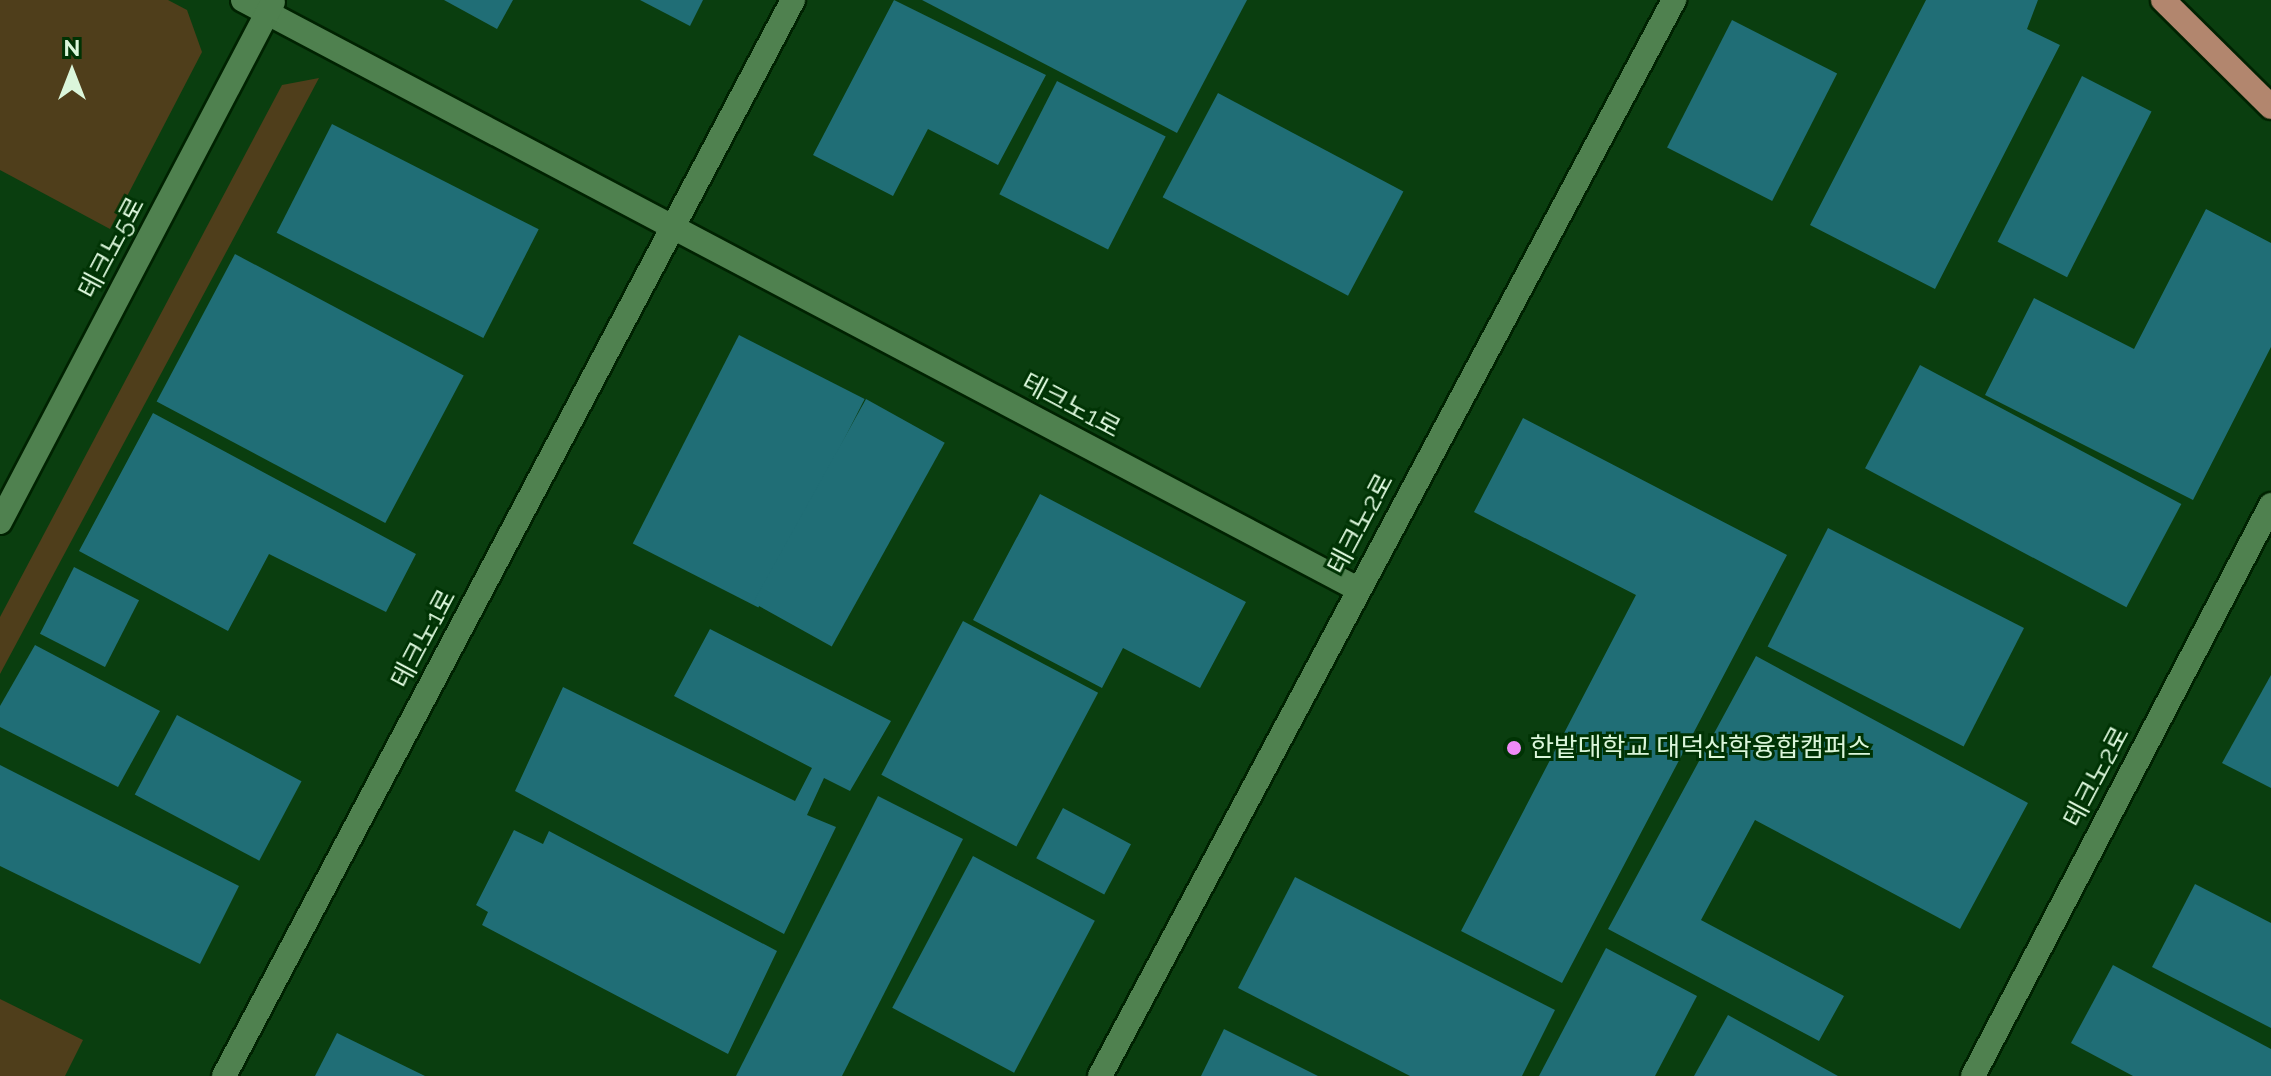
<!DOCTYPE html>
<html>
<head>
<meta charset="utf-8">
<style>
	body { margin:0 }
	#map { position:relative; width:2271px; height:1076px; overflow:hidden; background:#0a3e0f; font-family:Raleway,"Noto Sans KR",sans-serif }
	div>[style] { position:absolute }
	.green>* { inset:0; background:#4f3e1b }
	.building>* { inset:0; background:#206e76; transform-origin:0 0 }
	.roads { filter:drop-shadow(2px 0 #002201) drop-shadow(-2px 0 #002201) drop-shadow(0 2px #002201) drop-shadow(0 -2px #002201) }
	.minor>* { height:24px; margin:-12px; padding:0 12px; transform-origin:12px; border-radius:12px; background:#4f814f }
	.major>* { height:24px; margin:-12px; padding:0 12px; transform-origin:12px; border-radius:12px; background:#b2866e }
	.dots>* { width:22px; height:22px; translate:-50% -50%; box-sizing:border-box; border:4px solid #003304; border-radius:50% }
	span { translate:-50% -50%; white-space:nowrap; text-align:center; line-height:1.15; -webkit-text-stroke:6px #003304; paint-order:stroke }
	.street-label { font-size:26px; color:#dbf6db }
	.poi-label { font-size:26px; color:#dbf6db }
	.left { translate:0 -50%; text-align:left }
	.north { position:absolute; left:32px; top:32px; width:80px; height:80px; -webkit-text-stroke:6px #003304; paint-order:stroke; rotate:0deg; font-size:22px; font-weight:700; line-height:32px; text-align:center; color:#dbf6db }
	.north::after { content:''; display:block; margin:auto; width:28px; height:36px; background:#dbf6db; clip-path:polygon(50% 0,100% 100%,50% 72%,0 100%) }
</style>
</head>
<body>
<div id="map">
	<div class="green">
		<i style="clip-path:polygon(0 0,168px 0,187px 10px,202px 52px,110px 229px,0 170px)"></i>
		<i style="clip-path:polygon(319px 78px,230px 245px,0 674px,0 617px,282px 85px)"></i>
		<i style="clip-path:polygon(0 999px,83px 1040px,65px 1076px,0 1076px)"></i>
	</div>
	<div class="building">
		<i style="clip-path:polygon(444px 0,513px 0,497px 29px)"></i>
		<i style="clip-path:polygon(640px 0,703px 0,690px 26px)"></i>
		<i style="clip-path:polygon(894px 0,1046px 75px,998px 165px,928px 129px,893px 196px,813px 155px)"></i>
		<i style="clip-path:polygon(922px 0,1247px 0,1177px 133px)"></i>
		<i style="clip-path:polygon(1926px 0,2038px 0,2027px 29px,2060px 45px,1935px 289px,1810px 225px)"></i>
		<i style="left:1732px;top:20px;width:118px;height:143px;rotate:27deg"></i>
		<i style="left:2082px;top:76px;width:78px;height:186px;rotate:27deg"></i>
		<i style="left:1057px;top:81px;width:122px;height:127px;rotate:27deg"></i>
		<i style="left:1218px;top:93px;width:210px;height:118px;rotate:28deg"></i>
		<i style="left:332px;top:124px;width:232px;height:122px;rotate:27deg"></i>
		<i style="clip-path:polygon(2206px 209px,2271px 243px,2271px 347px,2193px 500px,1985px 395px,2034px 298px,2134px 349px)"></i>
		<i style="left:235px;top:254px;width:259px;height:167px;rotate:28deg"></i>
		<i style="left:739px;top:335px;width:141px;height:234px;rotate:27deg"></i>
		<i style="left:1920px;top:365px;width:296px;height:117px;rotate:28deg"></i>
		<i style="left:866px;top:399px;width:90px;height:233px;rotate:29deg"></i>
		<i style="clip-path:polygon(153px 413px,416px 554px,386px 612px,269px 554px,228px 631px,79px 551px)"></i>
		<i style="clip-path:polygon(1523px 418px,1787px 555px,1562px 983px,1461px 931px,1636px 595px,1474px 512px)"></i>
		<i style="clip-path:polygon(1040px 494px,1246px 602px,1200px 688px,1123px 648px,1102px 688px,973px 620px)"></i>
		<i style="left:1828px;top:528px;width:220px;height:133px;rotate:27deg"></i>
		<i style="left:74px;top:567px;width:73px;height:75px;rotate:27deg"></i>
		<i style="left:963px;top:621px;width:153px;height:174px;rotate:28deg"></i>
		<i style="clip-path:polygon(710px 629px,891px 721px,850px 791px,824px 778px,807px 815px,836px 827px,784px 934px,515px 791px,563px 687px,795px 801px,812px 768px,674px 696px)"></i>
		<i style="clip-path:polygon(35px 645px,160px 711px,118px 787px,0 727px,0 706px)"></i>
		<i style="clip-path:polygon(1756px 656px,2028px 803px,1960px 929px,1755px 820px,1701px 920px,1844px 996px,1819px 1041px,1608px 929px)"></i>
		<i style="clip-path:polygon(2271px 675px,2271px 788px,2222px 763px)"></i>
		<i style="left:177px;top:715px;width:141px;height:90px;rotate:28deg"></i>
		<i style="clip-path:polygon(0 765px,239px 886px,200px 964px,0 866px)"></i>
		<i style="clip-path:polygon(878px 796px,963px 839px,842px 1076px,736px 1076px)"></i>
		<i style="left:1063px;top:808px;width:77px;height:57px;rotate:28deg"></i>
		<i style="clip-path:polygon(514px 830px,543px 844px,549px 831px,777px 951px,728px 1054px,482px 925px,488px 912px,476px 905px)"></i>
		<i style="left:973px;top:856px;width:138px;height:172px;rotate:28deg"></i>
		<i style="clip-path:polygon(1295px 877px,1555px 1010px,1522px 1076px,1410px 1076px,1238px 988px)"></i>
		<i style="clip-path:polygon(2195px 884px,2271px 923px,2271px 1028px,2152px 967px)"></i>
		<i style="clip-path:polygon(1606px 948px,1697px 996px,1655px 1076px,1539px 1076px)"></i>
		<i style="clip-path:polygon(2113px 965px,2271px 1049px,2271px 1076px,2133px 1076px,2071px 1043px)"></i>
		<i style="clip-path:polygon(1728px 1015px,1838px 1076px,1694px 1076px)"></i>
		<i style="clip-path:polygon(1224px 1029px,1318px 1076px,1201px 1076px)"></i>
		<i style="clip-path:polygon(337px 1033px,425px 1076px,315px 1076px)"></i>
	</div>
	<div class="roads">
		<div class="minor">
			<i style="left:243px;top:0;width:1261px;rotate:27.85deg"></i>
			<i style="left:0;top:522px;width:587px;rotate:-62.3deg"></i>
			<i style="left:224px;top:1076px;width:1217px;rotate:-62.13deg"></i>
			<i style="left:1100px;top:1076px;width:1220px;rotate:-61.92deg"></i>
			<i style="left:1973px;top:1076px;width:644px;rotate:-62.44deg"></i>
		</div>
		<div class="major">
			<i style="left:2163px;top:0;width:152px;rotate:44.7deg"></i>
		</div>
	</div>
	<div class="dots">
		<i style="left:1514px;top:748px;background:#ef8bf7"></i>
	</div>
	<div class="street-label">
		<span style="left:112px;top:248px;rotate:-62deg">테크노5로</span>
		<span style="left:1071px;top:406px;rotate:28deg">테크노1로</span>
		<span style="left:1361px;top:524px;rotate:-62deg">테크노2로</span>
		<span style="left:424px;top:639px;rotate:-62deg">테크노1로</span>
		<span style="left:2097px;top:777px;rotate:-62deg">테크노2로</span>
	</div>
	<div class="poi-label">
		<span class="left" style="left:1530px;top:748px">한밭대학교 대덕산학융합캠퍼스</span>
	</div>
	<div class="north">N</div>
</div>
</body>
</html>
